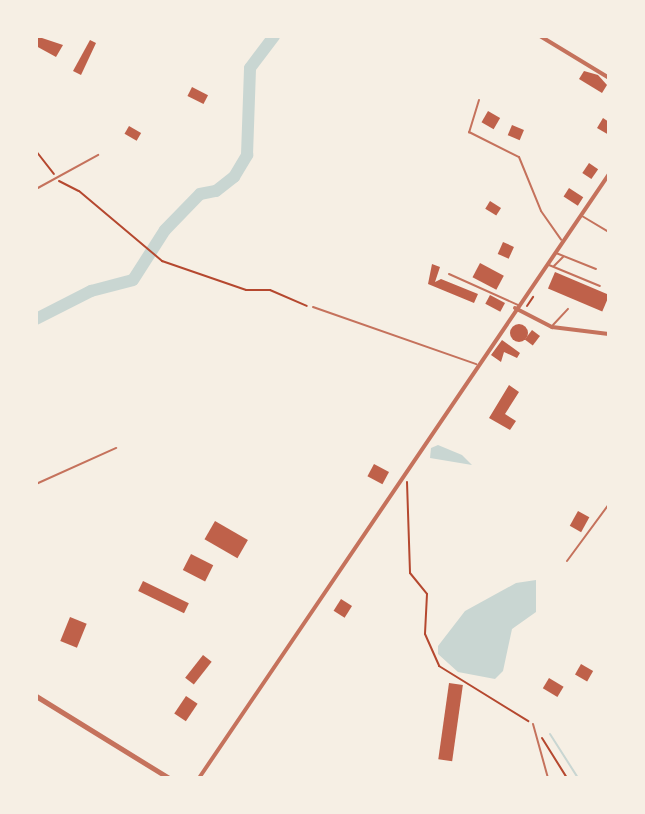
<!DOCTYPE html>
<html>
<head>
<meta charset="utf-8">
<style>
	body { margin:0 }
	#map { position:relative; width:645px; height:814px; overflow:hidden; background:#f6efe4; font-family:"Sofia Sans Condensed",sans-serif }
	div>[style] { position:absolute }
	.water>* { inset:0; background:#c9d6d2 }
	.stream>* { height:2px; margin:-1px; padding:0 1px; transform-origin:1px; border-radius:1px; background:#c9d6d2 }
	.river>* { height:12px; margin:-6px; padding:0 6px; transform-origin:6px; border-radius:6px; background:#c9d6d2 }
	.building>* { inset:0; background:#bf614a; transform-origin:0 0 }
	.round { border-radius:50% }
	.path>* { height:2px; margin:-1px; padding:0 1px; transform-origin:1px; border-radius:1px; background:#b5482f }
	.service>* { height:2px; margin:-1px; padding:0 1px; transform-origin:1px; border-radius:1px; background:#c5725c }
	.minor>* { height:4px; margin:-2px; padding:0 2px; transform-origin:2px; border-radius:2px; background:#c5725c }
	.tertiary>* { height:5px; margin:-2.5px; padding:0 2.5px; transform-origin:2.5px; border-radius:2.5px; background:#c5725c }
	span { translate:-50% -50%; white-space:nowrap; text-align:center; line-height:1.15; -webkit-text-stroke:8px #f6efe4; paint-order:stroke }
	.frame { position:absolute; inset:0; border:38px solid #f6efe4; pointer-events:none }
</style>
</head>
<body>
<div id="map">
	<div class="water">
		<i style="clip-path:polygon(438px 445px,462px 455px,472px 465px,430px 458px,431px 448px)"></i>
		<i style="clip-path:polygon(536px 580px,536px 612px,512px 629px,503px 671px,495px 679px,458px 672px,438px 654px,438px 646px,465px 611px,516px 583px)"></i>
	</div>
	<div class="stream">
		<i style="left:550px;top:734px;width:52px;rotate:57.5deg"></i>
	</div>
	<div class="river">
		<i style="left:36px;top:319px;width:62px;rotate:-27deg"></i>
		<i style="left:91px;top:291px;width:43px;rotate:-14.7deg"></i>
		<i style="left:133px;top:280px;width:59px;rotate:-57.4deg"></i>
		<i style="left:165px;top:230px;width:50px;rotate:-45.8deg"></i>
		<i style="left:200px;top:194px;width:16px;rotate:-11deg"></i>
		<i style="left:216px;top:191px;width:23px;rotate:-38deg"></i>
		<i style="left:234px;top:177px;width:26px;rotate:-59deg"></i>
		<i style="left:247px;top:155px;width:87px;rotate:-88deg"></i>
		<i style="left:250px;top:68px;width:40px;rotate:-53deg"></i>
	</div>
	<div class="building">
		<i style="clip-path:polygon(36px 36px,63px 45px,56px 57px,36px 46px)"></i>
		<i style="clip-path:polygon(90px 40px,96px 43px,81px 75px,73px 71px)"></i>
		<i style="clip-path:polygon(584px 71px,598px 75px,607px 85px,602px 93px,579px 79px)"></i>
		<i style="left:192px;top:87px;width:18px;height:10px;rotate:27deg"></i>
		<i style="left:488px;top:111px;width:14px;height:13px;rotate:30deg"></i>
		<i style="clip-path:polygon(603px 118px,609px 122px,609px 135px,597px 128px)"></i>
		<i style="left:512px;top:125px;width:13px;height:11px;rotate:23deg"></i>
		<i style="left:129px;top:126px;width:14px;height:9px;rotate:30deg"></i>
		<i style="left:589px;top:163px;width:11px;height:12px;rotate:34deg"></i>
		<i style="left:569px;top:188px;width:17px;height:10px;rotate:33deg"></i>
		<i style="left:490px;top:201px;width:13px;height:9px;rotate:32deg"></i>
		<i style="left:503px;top:242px;width:12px;height:13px;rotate:24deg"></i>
		<i style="left:480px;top:263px;width:27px;height:16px;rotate:28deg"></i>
		<i style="clip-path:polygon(432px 264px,440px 267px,435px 282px,441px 279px,478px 294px,474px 303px,428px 284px)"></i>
		<i style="left:555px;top:272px;width:59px;height:18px;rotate:23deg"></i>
		<i style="left:490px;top:295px;width:17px;height:10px;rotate:28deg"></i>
		<i class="round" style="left:510px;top:324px;width:18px;height:18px"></i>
		<i style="left:532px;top:330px;width:10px;height:12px;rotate:37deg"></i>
		<i style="clip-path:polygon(502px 340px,520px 353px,517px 358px,504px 352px,501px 362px,491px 355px)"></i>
		<i style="clip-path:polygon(509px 385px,519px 392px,505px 414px,516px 421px,510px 430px,489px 418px)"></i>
		<i style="left:374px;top:464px;width:17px;height:14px;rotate:28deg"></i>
		<i style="left:578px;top:511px;width:13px;height:17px;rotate:29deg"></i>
		<i style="left:215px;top:521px;width:38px;height:21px;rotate:30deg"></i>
		<i style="left:191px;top:554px;width:25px;height:18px;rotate:27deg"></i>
		<i style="left:143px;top:581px;width:51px;height:11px;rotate:26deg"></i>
		<i style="left:341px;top:599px;width:13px;height:14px;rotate:32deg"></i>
		<i style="left:70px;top:617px;width:18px;height:26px;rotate:22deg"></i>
		<i style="left:203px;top:655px;width:11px;height:29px;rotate:38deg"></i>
		<i style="left:581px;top:664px;width:14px;height:12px;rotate:30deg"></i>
		<i style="left:549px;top:678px;width:17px;height:12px;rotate:31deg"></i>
		<i style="left:449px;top:683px;width:14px;height:77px;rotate:8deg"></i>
		<i style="left:186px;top:696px;width:14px;height:21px;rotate:34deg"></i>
	</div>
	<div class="path">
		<i style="left:36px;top:151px;width:29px;rotate:52deg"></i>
		<i style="left:59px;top:181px;width:22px;rotate:27deg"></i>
		<i style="left:79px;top:191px;width:109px;rotate:40.1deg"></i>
		<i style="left:162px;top:261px;width:89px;rotate:19deg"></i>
		<i style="left:246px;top:290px;width:24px"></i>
		<i style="left:270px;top:290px;width:40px;rotate:23.4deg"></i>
		<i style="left:527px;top:306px;width:11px;rotate:-56deg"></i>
		<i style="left:407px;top:482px;width:91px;rotate:88.1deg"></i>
		<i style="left:410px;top:573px;width:27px;rotate:51deg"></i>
		<i style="left:427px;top:594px;width:40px;rotate:92.9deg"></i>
		<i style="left:425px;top:634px;width:35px;rotate:66deg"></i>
		<i style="left:439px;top:666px;width:105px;rotate:31.7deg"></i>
		<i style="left:542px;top:738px;width:47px;rotate:58deg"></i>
	</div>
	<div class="service">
		<i style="left:479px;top:100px;width:34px;rotate:107deg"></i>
		<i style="left:469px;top:132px;width:56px;rotate:26.6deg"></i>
		<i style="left:519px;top:157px;width:58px;rotate:67.8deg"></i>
		<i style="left:541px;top:211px;width:35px;rotate:55deg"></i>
		<i style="left:36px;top:189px;width:71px;rotate:-28.7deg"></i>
		<i style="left:582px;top:216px;width:31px;rotate:31deg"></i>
		<i style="left:556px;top:253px;width:43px;rotate:21.8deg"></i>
		<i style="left:549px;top:265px;width:55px;rotate:22.4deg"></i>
		<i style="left:554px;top:266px;width:13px;rotate:-45deg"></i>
		<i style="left:449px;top:274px;width:76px;rotate:24.2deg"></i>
		<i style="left:313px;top:307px;width:173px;rotate:19.3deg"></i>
		<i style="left:553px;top:325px;width:22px;rotate:-47deg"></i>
		<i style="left:36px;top:484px;width:88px;rotate:-24.2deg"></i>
		<i style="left:567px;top:561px;width:71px;rotate:-53.6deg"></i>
		<i style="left:533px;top:724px;width:56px;rotate:74.5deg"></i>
	</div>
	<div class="minor">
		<i style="left:540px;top:36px;width:81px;rotate:31.3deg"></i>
		<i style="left:515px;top:308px;width:42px;rotate:27.2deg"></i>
		<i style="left:552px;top:327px;width:57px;rotate:7deg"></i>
		<i style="left:199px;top:778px;width:730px;rotate:-55.83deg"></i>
	</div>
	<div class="tertiary">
		<i style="left:36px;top:696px;width:156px;rotate:31.7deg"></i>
	</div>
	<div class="frame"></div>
</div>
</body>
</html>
